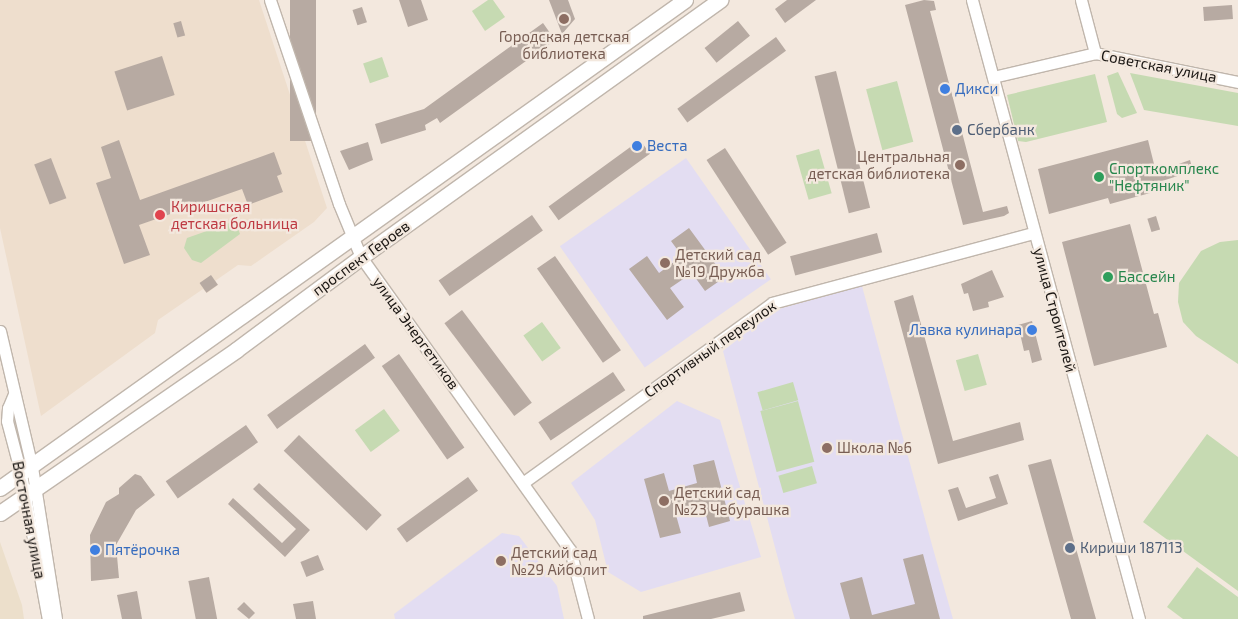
<!DOCTYPE html>
<html>
<head>
<meta charset="utf-8">
<style>
	body { margin:0 }
	#map { position:relative; width:1238px; height:619px; overflow:hidden; background:#f3e8de; font-family:"Exo 2",sans-serif }
	div>[style] { position:absolute }
	.commercial>* { inset:0; background:#ecdfcb }
	.built>* { inset:0; background:#eedecd }
	.education>* { inset:0; background:#e3ddf2; transform-origin:0 0 }
	.green>* { inset:0; background:#c6dab2; transform-origin:0 0 }
	.building>* { inset:0; background:#b7aaa2; transform-origin:0 0 }
	.roads { filter:drop-shadow(1px 0 #c0b6ac) drop-shadow(-1px 0 #c0b6ac) drop-shadow(0 1px #c0b6ac) drop-shadow(0 -1px #c0b6ac) }
	.minor>* { height:11px; margin:-5.5px; padding:0 5.5px; transform-origin:5.5px; border-radius:5.5px; background:#fff }
	.major>* { height:15px; margin:-7.5px; padding:0 7.5px; transform-origin:7.5px; border-radius:7.5px; background:#fff }
	.dots>* { width:14px; height:14px; translate:-50% -50%; box-sizing:border-box; border:2px solid #f3e8de; border-radius:50% }
	span { translate:-50% -50%; white-space:nowrap; text-align:center; line-height:1.15; -webkit-text-stroke:4.5px #f3e8de; paint-order:stroke }
	.education-label { font-size:15px; color:#785e54 }
	.right { translate:-100% -50%; text-align:right }
	.left { translate:0 -50%; text-align:left }
	.street-label { font-size:15px; color:#191512 }
	.shop-label { font-size:15px; color:#366cbe }
	.service-label { font-size:15px; color:#4e5e75 }
	.leisure-label { font-size:15px; color:#27864d }
	.health-label { font-size:15px; color:#be3a42 }
</style>
</head>
<body>
<div id="map">
	<div class="commercial">
		<i style="clip-path:polygon(0 542px,22px 605px,24px 619px,0 619px)"></i>
	</div>
	<div class="built">
		<i style="clip-path:polygon(0 0,259px 0,327px 208px,314px 222px,251px 266px,238px 265px,215px 281px,218px 285px,207px 293px,203px 289px,158px 320px,155px 333px,41px 416px,0 228px)"></i>
	</div>
	<div class="education">
		<i style="left:686px;top:158px;width:148px;height:154px;rotate:55deg"></i>
		<i style="clip-path:polygon(862px 286px,932px 545px,953px 619px,795px 619px,786px 589px,723px 351px,775px 310px)"></i>
		<i style="clip-path:polygon(677px 401px,720px 420px,761px 557px,641px 592px,608px 572px,595px 520px,571px 483px)"></i>
		<i style="clip-path:polygon(502px 533px,519px 536px,557px 586px,564px 619px,395px 619px,394px 614px)"></i>
	</div>
	<div class="green">
		<i style="clip-path:polygon(488px 0,493px 0,505px 17px,485px 31px,472px 11px)"></i>
		<i style="left:382px;top:57px;width:21px;height:20px;rotate:71deg"></i>
		<i style="clip-path:polygon(1118px 72px,1137px 113px,1122px 118px,1117px 114px,1107px 76px)"></i>
		<i style="clip-path:polygon(1130px 73px,1238px 93px,1238px 126px,1144px 110px)"></i>
		<i style="clip-path:polygon(1095px 74px,1107px 122px,1026px 142px,1018px 141px,1007px 95px)"></i>
		<i style="left:897px;top:81px;width:63px;height:32px;rotate:75deg"></i>
		<i style="left:819px;top:149px;width:46px;height:24px;rotate:74deg"></i>
		<i style="clip-path:polygon(235px 221px,240px 234px,201px 263px,192px 260px,184px 248px,187px 238px)"></i>
		<i style="clip-path:polygon(1238px 240px,1238px 364px,1196px 336px,1183px 322px,1178px 302px,1179px 283px,1201px 251px,1220px 242px)"></i>
		<i style="left:542px;top:322px;width:32px;height:23px;rotate:54deg"></i>
		<i style="left:978px;top:354px;width:32px;height:23px;rotate:74deg"></i>
		<i style="left:793px;top:382px;width:19px;height:37px;rotate:74deg"></i>
		<i style="left:798px;top:401px;width:63px;height:39px;rotate:75deg"></i>
		<i style="left:384px;top:409px;width:27px;height:36px;rotate:54deg"></i>
		<i style="clip-path:polygon(1207px 434px,1238px 457px,1238px 591px,1143px 522px)"></i>
		<i style="left:812px;top:466px;width:18px;height:35px;rotate:74deg"></i>
		<i style="clip-path:polygon(1197px 567px,1238px 597px,1238px 619px,1183px 619px,1167px 607px)"></i>
	</div>
	<div class="building">
		<i style="left:290px;top:0;width:26px;height:141px"></i>
		<i style="clip-path:polygon(399px 0,421px 0,428px 20px,408px 27px)"></i>
		<i style="clip-path:polygon(549px 0,568px 0,575px 19px,562px 34px)"></i>
		<i style="clip-path:polygon(787px 0,816px 0,785px 23px,775px 9px)"></i>
		<i style="clip-path:polygon(924px 0,934px 1px,936px 10px,930px 11px,983px 212px,1007px 206px,1009px 213px,1004px 216px,963px 225px,905px 5px)"></i>
		<i style="left:1232px;top:5px;width:14px;height:29px;rotate:86deg"></i>
		<i style="left:362px;top:7px;width:16px;height:10px;rotate:72deg"></i>
		<i style="left:181px;top:21px;width:15px;height:8px;rotate:74deg"></i>
		<i style="left:738px;top:21px;width:19px;height:43px;rotate:51deg"></i>
		<i style="clip-path:polygon(543px 23px,555px 40px,440px 123px,437px 118px,425px 125px,426px 130px,381px 144px,375px 124px,424px 109px)"></i>
		<i style="left:776px;top:37px;width:17px;height:122px;rotate:54deg"></i>
		<i style="left:162px;top:56px;width:41px;height:50px;rotate:72deg"></i>
		<i style="left:836px;top:71px;width:141px;height:22px;rotate:76deg"></i>
		<i style="clip-path:polygon(119px 140px,140px 200px,274px 152px,282px 174px,277px 176px,283px 192px,248px 205px,242px 189px,139px 225px,150px 255px,124px 264px,96px 183px,111px 178px,101px 147px)"></i>
		<i style="left:640px;top:140px;width:17px;height:113px;rotate:54deg"></i>
		<i style="clip-path:polygon(1148px 140px,1156px 172px,1190px 160px,1193px 171px,1159px 182px,1161px 190px,1110px 204px,1108px 198px,1049px 214px,1038px 169px)"></i>
		<i style="clip-path:polygon(368px 142px,373px 160px,349px 170px,340px 151px)"></i>
		<i style="left:725px;top:148px;width:113px;height:22px;rotate:57deg"></i>
		<i style="left:51px;top:158px;width:43px;height:18px;rotate:69deg"></i>
		<i style="left:532px;top:215px;width:19px;height:114px;rotate:55deg"></i>
		<i style="left:1156px;top:216px;width:14px;height:9px;rotate:73deg"></i>
		<i style="clip-path:polygon(1130px 224px,1154px 314px,1158px 313px,1167px 347px,1094px 366px,1062px 242px)"></i>
		<i style="clip-path:polygon(689px 228px,725px 277px,705px 291px,692px 273px,670px 288px,684px 307px,667px 320px,629px 269px,647px 256px,659px 273px,682px 256px,671px 241px)"></i>
		<i style="left:877px;top:233px;width:20px;height:90px;rotate:75deg"></i>
		<i style="left:555px;top:256px;width:115px;height:22px;rotate:55deg"></i>
		<i style="clip-path:polygon(992px 270px,1004px 297px,988px 302px,989px 307px,973px 311px,968px 293px,964px 294px,961px 284px)"></i>
		<i style="left:211px;top:275px;width:12px;height:14px;rotate:55deg"></i>
		<i style="clip-path:polygon(913px 295px,953px 441px,1020px 422px,1024px 440px,938px 464px,894px 301px)"></i>
		<i style="left:462px;top:310px;width:116px;height:22px;rotate:53deg"></i>
		<i style="clip-path:polygon(1032px 321px,1042px 360px,1032px 363px,1029px 350px,1024px 351px,1018px 325px)"></i>
		<i style="left:365px;top:344px;width:17px;height:121px;rotate:54deg"></i>
		<i style="left:399px;top:354px;width:114px;height:21px;rotate:55deg"></i>
		<i style="left:613px;top:372px;width:22px;height:90px;rotate:56deg"></i>
		<i style="left:246px;top:425px;width:21px;height:98px;rotate:55deg"></i>
		<i style="left:299px;top:435px;width:115px;height:22px;rotate:44deg"></i>
		<i style="clip-path:polygon(1051px 459px,1075px 545px,1096px 619px,1071px 619px,1028px 465px)"></i>
		<i style="clip-path:polygon(714px 460px,730px 521px,709px 527px,704px 507px,676px 515px,681px 533px,660px 538px,644px 479px,664px 473px,669px 491px,697px 483px,693px 465px)"></i>
		<i style="clip-path:polygon(135px 474px,141px 476px,155px 495px,136px 510px,116px 545px,119px 578px,91px 581px,90px 535px,106px 502px,119px 494px,119px 488px)"></i>
		<i style="clip-path:polygon(998px 474px,1008px 504px,958px 521px,948px 490px,958px 487px,966px 508px,996px 498px,989px 477px)"></i>
		<i style="left:468px;top:477px;width:17px;height:88px;rotate:54deg"></i>
		<i style="clip-path:polygon(259px 483px,310px 530px,285px 557px,228px 504px,233px 498px,282px 543px,296px 529px,253px 489px)"></i>
		<i style="clip-path:polygon(923px 554px,940px 619px,850px 619px,840px 583px,862px 577px,872px 615px,915px 604px,903px 559px)"></i>
		<i style="left:318px;top:555px;width:16px;height:19px;rotate:68deg"></i>
		<i style="left:209px;top:577px;width:43px;height:21px;rotate:79deg"></i>
		<i style="clip-path:polygon(137px 591px,142px 619px,122px 619px,117px 595px)"></i>
		<i style="clip-path:polygon(740px 592px,745px 611px,711px 619px,643px 619px,643px 616px)"></i>
		<i style="clip-path:polygon(313px 601px,316px 619px,296px 619px,293px 604px)"></i>
		<i style="clip-path:polygon(244px 602px,255px 613px,249px 619px,237px 609px)"></i>
	</div>
	<div class="roads">
		<div class="minor">
			<i style="left:270px;top:0;width:215px;rotate:71.3deg"></i>
			<i style="left:339px;top:204px;width:57px;rotate:67.5deg"></i>
			<i style="left:361px;top:257px;width:360px;rotate:54.5deg"></i>
			<i style="left:570px;top:550px;width:71px;rotate:75.4deg"></i>
			<i style="left:972px;top:0;width:641px;rotate:74.9deg"></i>
			<i style="left:1081px;top:0;width:55px;rotate:75.2deg"></i>
			<i style="left:993px;top:77px;width:105px;rotate:-13.2deg"></i>
			<i style="left:1095px;top:53px;width:146px;rotate:11.5deg"></i>
			<i style="left:0;top:331px;width:140px;rotate:76.8deg"></i>
			<i style="left:32px;top:467px;width:154px;rotate:81deg"></i>
			<i style="left:14px;top:394px;width:15px;rotate:113deg"></i>
			<i style="left:8px;top:408px;width:13px;rotate:94deg"></i>
			<i style="left:7px;top:421px;width:55px;rotate:75.2deg"></i>
			<i style="left:21px;top:474px;width:147px;rotate:79.5deg"></i>
			<i style="left:524px;top:482px;width:306px;rotate:-35.8deg"></i>
			<i style="left:772px;top:303px;width:271px;rotate:-15deg"></i>
		</div>
		<div class="major">
			<i style="left:0;top:488px;width:841px;rotate:-35.47deg"></i>
			<i style="left:0;top:513px;width:287px;rotate:-34.6deg"></i>
			<i style="left:236px;top:350px;width:156px;rotate:-36.6deg"></i>
			<i style="left:361px;top:257px;width:442px;rotate:-35.6deg"></i>
		</div>
	</div>
	<div class="dots">
		<i style="left:564px;top:19px;background:#8d6e63"></i>
		<i style="left:945px;top:89px;background:#3f7fe0"></i>
		<i style="left:957px;top:130px;background:#5c6f8a"></i>
		<i style="left:637px;top:146px;background:#3f7fe0"></i>
		<i style="left:960px;top:165px;background:#8d6e63"></i>
		<i style="left:1099px;top:177px;background:#2e9e5b"></i>
		<i style="left:160px;top:215px;background:#e0444e"></i>
		<i style="left:665px;top:263px;background:#8d6e63"></i>
		<i style="left:1108px;top:277px;background:#2e9e5b"></i>
		<i style="left:1032px;top:330px;background:#3f7fe0"></i>
		<i style="left:827px;top:448px;background:#8d6e63"></i>
		<i style="left:664px;top:501px;background:#8d6e63"></i>
		<i style="left:1070px;top:548px;background:#5c6f8a"></i>
		<i style="left:95px;top:550px;background:#3f7fe0"></i>
		<i style="left:501px;top:561px;background:#8d6e63"></i>
	</div>
	<div class="education-label">
		<span style="left:564px;top:45px">Городская детская<br>библиотека</span>
		<span class="right" style="left:950px;top:165px">Центральная<br>детская библиотека</span>
		<span class="left" style="left:675px;top:263px">Детский сад<br>№19 Дружба</span>
		<span class="left" style="left:837px;top:448px">Школа №6</span>
		<span class="left" style="left:674px;top:501px">Детский сад<br>№23 Чебурашка</span>
		<span class="left" style="left:511px;top:561px">Детский сад<br>№29 Айболит</span>
	</div>
	<div class="street-label">
		<span style="left:1159px;top:66px;rotate:11deg">Советская улица</span>
		<span style="left:361px;top:258px;rotate:-36deg">проспект Героев</span>
		<span style="left:1055px;top:310px;rotate:75deg">улица Строителей</span>
		<span style="left:416px;top:333px;rotate:54deg">улица Энергетиков</span>
		<span style="left:710px;top:349px;rotate:-35deg">Спортивный переулок</span>
		<span style="left:29px;top:520px;rotate:79deg">Восточная улица</span>
	</div>
	<div class="shop-label">
		<span class="left" style="left:955px;top:89px">Дикси</span>
		<span class="left" style="left:647px;top:146px">Веста</span>
		<span class="right" style="left:1022px;top:330px">Лавка кулинара</span>
		<span class="left" style="left:105px;top:550px">Пятёрочка</span>
	</div>
	<div class="service-label">
		<span class="left" style="left:967px;top:130px">Сбербанк</span>
		<span class="left" style="left:1080px;top:548px">Кириши 187113</span>
	</div>
	<div class="leisure-label">
		<span class="left" style="left:1109px;top:177px">Спорткомплекс<br>"Нефтяник"</span>
		<span class="left" style="left:1118px;top:277px">Бассейн</span>
	</div>
	<div class="health-label">
		<span class="left" style="left:171px;top:215px">Киришская<br>детская больница</span>
	</div>
</div>
</body>
</html>
